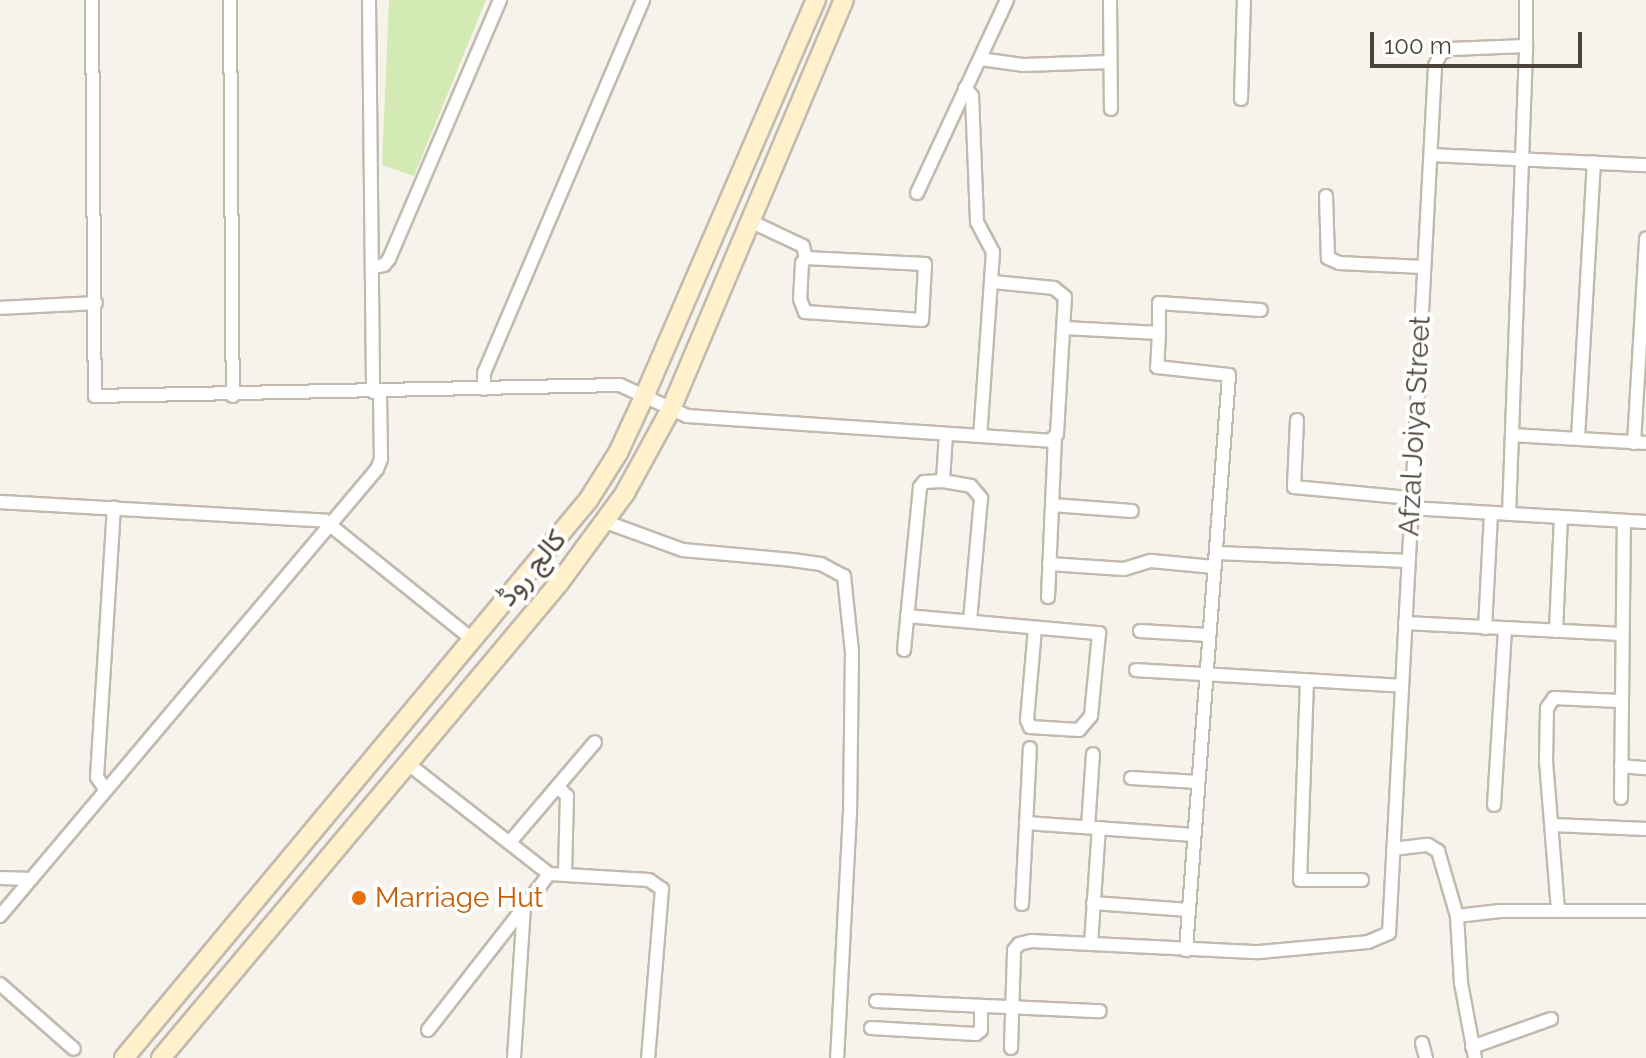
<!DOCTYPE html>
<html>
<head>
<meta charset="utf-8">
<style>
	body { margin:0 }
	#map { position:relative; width:1646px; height:1058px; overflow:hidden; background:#f6f2ec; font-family:Raleway,Vazirmatn,sans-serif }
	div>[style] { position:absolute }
	.green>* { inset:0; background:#d4eab4 }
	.roads { filter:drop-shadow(2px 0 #c2baae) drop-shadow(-2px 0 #c2baae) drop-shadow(0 2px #c2baae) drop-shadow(0 -2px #c2baae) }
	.minor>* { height:12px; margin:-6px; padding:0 6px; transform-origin:6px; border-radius:6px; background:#fff }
	.secondary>* { height:18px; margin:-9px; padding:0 9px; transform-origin:9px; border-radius:9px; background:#fff1cc }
	.dots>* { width:22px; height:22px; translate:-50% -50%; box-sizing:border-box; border:4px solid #fff; border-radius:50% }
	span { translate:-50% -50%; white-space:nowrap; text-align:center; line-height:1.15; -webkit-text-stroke:8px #fff; paint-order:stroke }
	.street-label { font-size:28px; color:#4b4339 }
	.food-label { font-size:28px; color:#c56008 }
	.left { translate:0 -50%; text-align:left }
	.scale { position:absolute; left:1370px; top:32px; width:212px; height:36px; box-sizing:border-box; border:4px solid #4b4339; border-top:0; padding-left:10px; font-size:24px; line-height:28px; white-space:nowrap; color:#4b4339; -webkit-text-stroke:6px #fff; paint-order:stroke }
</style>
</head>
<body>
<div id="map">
	<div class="green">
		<i style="clip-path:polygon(389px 0,486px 0,414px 176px,382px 165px)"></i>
	</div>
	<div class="roads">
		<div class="minor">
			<i style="left:92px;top:0;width:396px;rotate:89.6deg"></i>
			<i style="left:95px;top:396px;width:525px;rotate:-1.2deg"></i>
			<i style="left:620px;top:385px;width:74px;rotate:24.8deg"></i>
			<i style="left:687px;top:416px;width:364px;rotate:3.9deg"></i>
			<i style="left:1050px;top:441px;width:10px;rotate:-45deg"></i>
			<i style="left:1057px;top:434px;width:137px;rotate:-86.7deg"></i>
			<i style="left:1065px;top:297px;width:14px;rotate:-141deg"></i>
			<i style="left:1054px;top:288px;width:61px;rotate:-174.4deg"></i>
			<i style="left:230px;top:0;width:396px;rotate:89.6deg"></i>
			<i style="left:369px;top:0;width:392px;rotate:89.4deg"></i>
			<i style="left:1110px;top:0;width:109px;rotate:89.5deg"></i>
			<i style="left:980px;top:59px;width:43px;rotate:7.9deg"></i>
			<i style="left:1023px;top:65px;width:87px;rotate:-2deg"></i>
			<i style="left:965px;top:88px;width:11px;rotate:49deg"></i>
			<i style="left:972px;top:96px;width:126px;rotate:87.7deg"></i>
			<i style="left:977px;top:222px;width:34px;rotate:62deg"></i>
			<i style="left:993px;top:252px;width:184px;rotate:94deg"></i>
			<i style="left:1241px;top:99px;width:99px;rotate:-88.3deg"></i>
			<i style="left:1431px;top:155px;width:215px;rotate:2.7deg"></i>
			<i style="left:917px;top:193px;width:213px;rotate:-65deg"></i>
			<i style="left:1326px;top:196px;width:62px;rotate:88.2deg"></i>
			<i style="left:1328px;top:258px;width:12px;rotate:24deg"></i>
			<i style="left:1339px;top:263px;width:84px;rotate:2.7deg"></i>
			<i style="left:752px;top:222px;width:56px;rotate:25.2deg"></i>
			<i style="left:803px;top:246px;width:12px;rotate:76deg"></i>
			<i style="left:806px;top:258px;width:6px;rotate:129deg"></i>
			<i style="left:802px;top:263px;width:36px;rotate:93deg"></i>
			<i style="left:800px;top:299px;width:14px;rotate:69deg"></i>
			<i style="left:805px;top:312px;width:117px;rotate:3.9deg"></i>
			<i style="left:922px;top:320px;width:56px;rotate:-86.9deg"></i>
			<i style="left:925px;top:264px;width:119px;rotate:-177.1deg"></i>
			<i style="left:373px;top:267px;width:11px;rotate:-10deg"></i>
			<i style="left:384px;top:265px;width:8px;rotate:-50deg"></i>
			<i style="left:389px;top:259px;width:282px;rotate:-66.8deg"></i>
			<i style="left:0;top:308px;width:96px;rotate:-3deg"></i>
			<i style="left:1064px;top:328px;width:95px;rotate:3deg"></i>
			<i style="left:1159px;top:333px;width:30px;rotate:-90deg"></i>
			<i style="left:1159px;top:303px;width:102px;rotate:3.9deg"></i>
			<i style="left:1159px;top:333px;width:34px;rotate:93deg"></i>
			<i style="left:1157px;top:367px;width:72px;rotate:6.3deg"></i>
			<i style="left:1229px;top:375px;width:577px;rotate:94.28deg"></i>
			<i style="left:484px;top:389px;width:16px;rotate:-90deg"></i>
			<i style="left:484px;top:373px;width:405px;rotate:-66.9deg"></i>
			<i style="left:1297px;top:420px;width:67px;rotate:92.6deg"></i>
			<i style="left:1294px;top:487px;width:118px;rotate:5.4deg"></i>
			<i style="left:946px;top:434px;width:47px;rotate:93.7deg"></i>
			<i style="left:943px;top:481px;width:28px;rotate:10deg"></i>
			<i style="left:971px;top:486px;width:16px;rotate:50deg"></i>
			<i style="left:981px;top:498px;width:124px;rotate:95.1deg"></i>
			<i style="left:1513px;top:435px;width:133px;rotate:3.4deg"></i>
			<i style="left:1578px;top:438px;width:276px;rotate:-86.7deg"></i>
			<i style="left:1634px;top:443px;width:205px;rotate:-86.6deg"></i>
			<i style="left:0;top:502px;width:326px;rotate:3.3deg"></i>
			<i style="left:325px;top:521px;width:189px;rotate:38.8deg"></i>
			<i style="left:1052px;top:505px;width:80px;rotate:4.3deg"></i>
			<i style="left:1410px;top:508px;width:236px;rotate:3.4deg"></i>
			<i style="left:1509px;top:514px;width:468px;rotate:-87.9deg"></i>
			<i style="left:606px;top:522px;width:82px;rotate:20deg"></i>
			<i style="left:683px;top:550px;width:109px;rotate:5.2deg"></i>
			<i style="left:792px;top:560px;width:29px;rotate:8deg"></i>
			<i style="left:821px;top:564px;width:26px;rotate:28deg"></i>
			<i style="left:844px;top:576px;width:76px;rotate:84deg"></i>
			<i style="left:852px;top:652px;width:160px;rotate:90.7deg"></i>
			<i style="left:850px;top:812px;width:246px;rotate:93deg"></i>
			<i style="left:1217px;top:553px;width:192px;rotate:2.4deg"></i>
			<i style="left:1049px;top:564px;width:75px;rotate:3.8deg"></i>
			<i style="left:1124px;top:569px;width:28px;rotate:-17deg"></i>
			<i style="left:1151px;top:561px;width:63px;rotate:5.4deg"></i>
			<i style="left:1048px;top:597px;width:158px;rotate:-87.5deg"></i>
			<i style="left:907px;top:616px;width:193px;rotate:5.1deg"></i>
			<i style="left:1099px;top:633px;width:83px;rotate:95.5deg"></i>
			<i style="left:1091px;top:716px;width:18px;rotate:131deg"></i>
			<i style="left:1079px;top:730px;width:49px;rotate:-176.5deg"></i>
			<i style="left:1030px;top:727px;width:8px;rotate:-113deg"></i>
			<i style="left:1027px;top:720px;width:92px;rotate:-85deg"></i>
			<i style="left:1405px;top:623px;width:217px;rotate:2.9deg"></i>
			<i style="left:1485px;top:628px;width:115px;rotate:-87deg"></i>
			<i style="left:1140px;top:631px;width:68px;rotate:3.4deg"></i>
			<i style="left:1556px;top:631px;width:114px;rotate:-87.5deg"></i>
			<i style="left:904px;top:650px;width:164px;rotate:-84.4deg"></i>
			<i style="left:920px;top:487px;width:6px;rotate:-51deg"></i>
			<i style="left:924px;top:482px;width:19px;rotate:-3deg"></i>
			<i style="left:1136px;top:670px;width:266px;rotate:3.4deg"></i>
			<i style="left:1307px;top:680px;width:200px;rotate:92deg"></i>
			<i style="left:1300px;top:880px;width:62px"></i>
			<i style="left:407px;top:763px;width:180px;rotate:38deg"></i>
			<i style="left:549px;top:874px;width:41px;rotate:127.1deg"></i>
			<i style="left:524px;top:907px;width:151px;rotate:93.8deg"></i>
			<i style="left:1621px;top:766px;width:25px;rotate:5deg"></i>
			<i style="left:1131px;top:778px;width:67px;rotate:3.4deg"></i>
			<i style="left:558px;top:787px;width:13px;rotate:45deg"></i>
			<i style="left:567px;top:796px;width:79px;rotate:91.5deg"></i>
			<i style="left:105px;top:789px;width:14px;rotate:-124deg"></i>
			<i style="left:97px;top:777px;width:270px;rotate:-86.4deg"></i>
			<i style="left:1621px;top:798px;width:277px;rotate:-89.4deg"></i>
			<i style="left:1494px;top:805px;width:176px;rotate:-86.4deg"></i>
			<i style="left:1026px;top:823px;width:168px;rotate:4.1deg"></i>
			<i style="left:1552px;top:825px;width:94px;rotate:2.4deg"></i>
			<i style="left:1088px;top:827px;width:73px;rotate:-86.1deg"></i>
			<i style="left:510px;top:842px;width:131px;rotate:-49.6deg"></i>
			<i style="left:1393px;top:849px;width:35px;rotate:-7deg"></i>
			<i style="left:1428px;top:845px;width:12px;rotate:31deg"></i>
			<i style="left:1438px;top:851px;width:68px;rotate:73.7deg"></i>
			<i style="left:1457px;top:916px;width:67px;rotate:86.6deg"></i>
			<i style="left:1461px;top:983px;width:76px;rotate:79.4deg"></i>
			<i style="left:549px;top:874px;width:100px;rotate:3.4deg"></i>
			<i style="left:649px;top:880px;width:16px;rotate:35deg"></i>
			<i style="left:662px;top:889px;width:170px;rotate:94.7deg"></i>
			<i style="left:0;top:878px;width:31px;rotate:2deg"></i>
			<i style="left:1093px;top:903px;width:96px;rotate:4.2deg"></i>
			<i style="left:1022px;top:904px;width:156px;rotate:-87.1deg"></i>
			<i style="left:1558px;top:910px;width:149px;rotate:-94.6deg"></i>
			<i style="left:1546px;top:761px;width:53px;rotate:-88.9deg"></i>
			<i style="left:1547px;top:708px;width:12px;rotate:-55deg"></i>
			<i style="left:1554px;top:698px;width:66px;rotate:2.6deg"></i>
			<i style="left:0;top:916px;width:585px;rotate:-49.86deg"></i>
			<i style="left:377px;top:469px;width:11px;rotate:-68deg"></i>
			<i style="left:381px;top:459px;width:67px;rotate:-90.9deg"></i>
			<i style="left:1457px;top:916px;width:43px;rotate:-6.6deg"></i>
			<i style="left:1500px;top:911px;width:146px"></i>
			<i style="left:1091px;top:944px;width:116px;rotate:-86.1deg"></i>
			<i style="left:0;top:984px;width:98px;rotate:41.3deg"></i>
			<i style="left:876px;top:1001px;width:224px;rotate:2.6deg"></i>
			<i style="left:871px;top:1028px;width:105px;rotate:3.3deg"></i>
			<i style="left:976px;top:1034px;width:6px;rotate:-39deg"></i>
			<i style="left:981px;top:1030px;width:24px;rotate:-90deg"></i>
			<i style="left:428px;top:1030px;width:156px;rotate:-52deg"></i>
			<i style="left:1422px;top:1043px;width:16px;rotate:75deg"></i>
			<i style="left:1472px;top:1047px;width:84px;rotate:-19.5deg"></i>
			<i style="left:1011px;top:1048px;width:98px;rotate:-88.2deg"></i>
			<i style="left:1014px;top:950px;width:8px;rotate:-50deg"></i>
			<i style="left:1019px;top:944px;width:12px;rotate:-14deg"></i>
			<i style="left:1031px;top:941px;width:228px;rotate:2.8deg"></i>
			<i style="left:1259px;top:952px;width:109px;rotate:-5.2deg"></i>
			<i style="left:1368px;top:942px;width:23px;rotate:-23deg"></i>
			<i style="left:1389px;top:933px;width:868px;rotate:-86.96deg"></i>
			<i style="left:1435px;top:66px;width:13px;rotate:-67deg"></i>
			<i style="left:1440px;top:54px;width:11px;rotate:-27deg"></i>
			<i style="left:1450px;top:49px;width:76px;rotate:-2.3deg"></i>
			<i style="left:1526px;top:46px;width:46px;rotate:-90deg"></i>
		</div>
		<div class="secondary">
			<i style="left:124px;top:1058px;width:727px;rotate:-50.24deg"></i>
			<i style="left:589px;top:499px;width:54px;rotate:-57.8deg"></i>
			<i style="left:618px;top:453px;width:62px;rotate:-65.1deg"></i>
			<i style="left:644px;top:397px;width:433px;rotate:-66.6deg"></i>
			<i style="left:161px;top:1058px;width:620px;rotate:-50.04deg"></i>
			<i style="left:559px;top:583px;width:112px;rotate:-53.7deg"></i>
			<i style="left:625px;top:493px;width:96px;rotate:-61.3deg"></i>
			<i style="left:671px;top:409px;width:444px;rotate:-67.1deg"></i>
		</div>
	</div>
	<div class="dots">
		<i style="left:359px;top:898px;background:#e8710a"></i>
	</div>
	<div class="street-label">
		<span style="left:1415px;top:426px;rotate:-87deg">Afzal Joiya Street</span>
		<span style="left:532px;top:568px;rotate:-50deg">کالج روڈ</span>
	</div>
	<div class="food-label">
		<span class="left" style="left:375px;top:898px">Marriage Hut</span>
	</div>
	<div class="scale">100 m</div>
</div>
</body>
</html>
